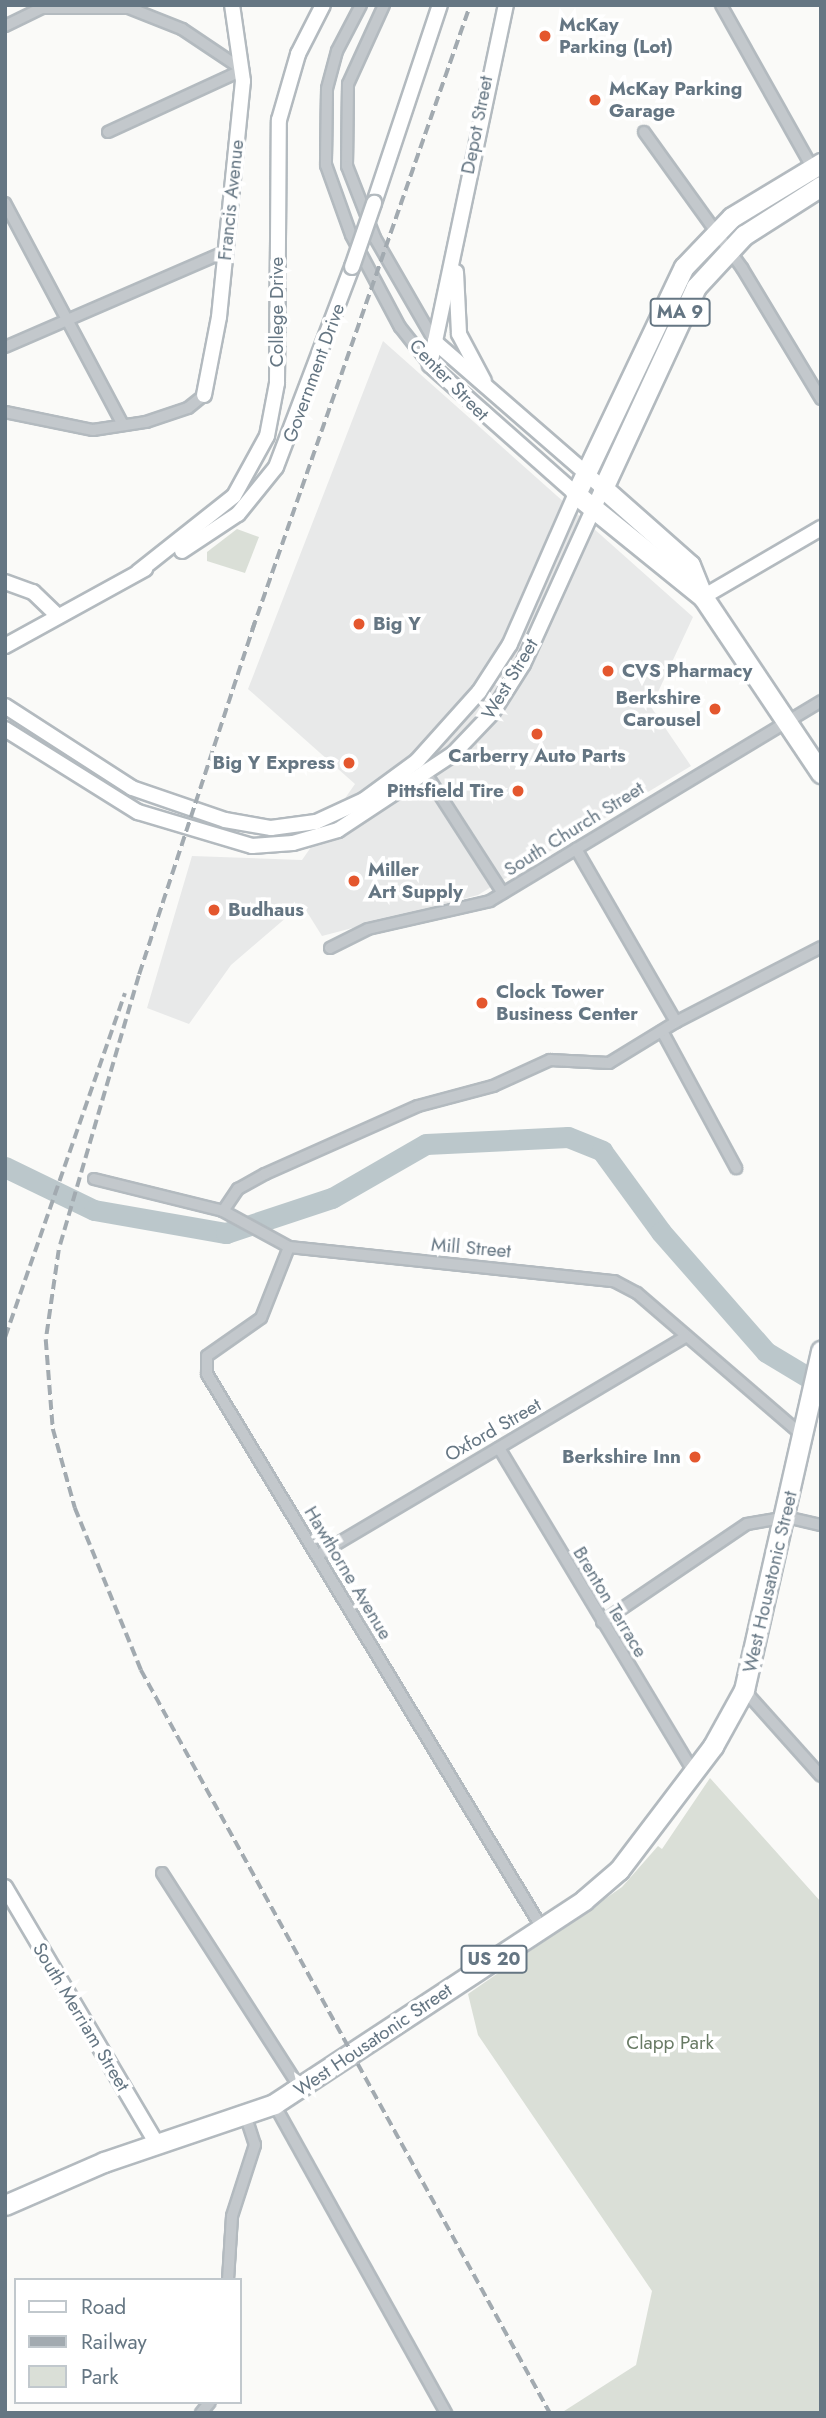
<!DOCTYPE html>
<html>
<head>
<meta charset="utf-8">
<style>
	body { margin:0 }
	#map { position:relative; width:826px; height:2418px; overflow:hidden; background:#fafaf8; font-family:Jost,sans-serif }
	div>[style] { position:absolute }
	.built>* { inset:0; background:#e8e9e9 }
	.green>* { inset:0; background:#dadfd7 }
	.river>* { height:21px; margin:-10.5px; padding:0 10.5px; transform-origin:10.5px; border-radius:10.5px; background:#bbc7cb }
	.roads { filter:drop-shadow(2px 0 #b3babf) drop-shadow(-2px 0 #b3babf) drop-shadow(0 2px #b3babf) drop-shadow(0 -2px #b3babf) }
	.street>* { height:10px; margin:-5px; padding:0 5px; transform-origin:5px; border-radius:5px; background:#c3c8cc }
	.secondary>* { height:14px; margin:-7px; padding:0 7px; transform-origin:7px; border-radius:7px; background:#fff }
	.highway>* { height:19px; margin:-9.5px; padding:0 9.5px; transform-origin:9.5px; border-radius:9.5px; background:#fff }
	.rail>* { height:3.5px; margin-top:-1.75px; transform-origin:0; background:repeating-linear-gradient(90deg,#a2aab0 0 10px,transparent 0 15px) }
	.bridges { filter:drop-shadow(2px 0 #b3babf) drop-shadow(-2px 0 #b3babf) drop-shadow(0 2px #b3babf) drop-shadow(0 -2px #b3babf) }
	.secondary-bridge>* { height:14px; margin:-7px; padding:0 7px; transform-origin:7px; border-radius:7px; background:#fff }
	.dots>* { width:19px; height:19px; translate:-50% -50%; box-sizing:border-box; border:4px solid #fff; border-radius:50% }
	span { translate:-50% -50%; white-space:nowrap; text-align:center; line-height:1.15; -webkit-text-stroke:7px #fff; paint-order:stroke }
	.shield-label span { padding:2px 5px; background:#fff; border:2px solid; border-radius:5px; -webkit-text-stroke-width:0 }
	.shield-label { font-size:18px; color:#657683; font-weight:700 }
	.poi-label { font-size:19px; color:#657683; font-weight:700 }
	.left { translate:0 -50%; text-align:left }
	.right { translate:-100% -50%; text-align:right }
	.street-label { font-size:19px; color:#657683 }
	.park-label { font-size:19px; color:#687a64 }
	.frame { position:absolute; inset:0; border:7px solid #657683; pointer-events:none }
	.legend { position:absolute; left:14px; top:2278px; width:228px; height:126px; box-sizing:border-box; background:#fff; border:2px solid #c1c8cd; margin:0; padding:9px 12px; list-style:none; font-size:21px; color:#657683 }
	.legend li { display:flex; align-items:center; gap:14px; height:35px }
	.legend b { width:35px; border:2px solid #c1c8cd }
</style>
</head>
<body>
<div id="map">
	<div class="built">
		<i style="clip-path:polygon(383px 341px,693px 617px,651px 707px,691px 766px,478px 895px,322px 936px,302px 904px,231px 965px,189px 1024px,147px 1008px,192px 856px,302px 860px,355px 784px,248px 689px)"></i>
	</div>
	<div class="green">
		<i style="clip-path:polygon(237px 529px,259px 537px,245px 573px,207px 561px,207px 552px)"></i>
		<i style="clip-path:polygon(710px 1778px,821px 1902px,821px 2413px,561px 2413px,636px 2365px,652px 2291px,478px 2035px,468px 1994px,622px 1887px,658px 1846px,662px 1849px)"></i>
	</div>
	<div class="river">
		<i style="left:5px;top:1167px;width:99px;rotate:25.8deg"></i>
		<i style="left:94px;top:1210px;width:134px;rotate:9.9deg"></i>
		<i style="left:226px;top:1233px;width:112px;rotate:-18.3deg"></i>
		<i style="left:332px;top:1198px;width:108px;rotate:-29.9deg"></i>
		<i style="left:426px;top:1144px;width:142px;rotate:-2.8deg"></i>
		<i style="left:568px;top:1137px;width:37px;rotate:22deg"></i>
		<i style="left:602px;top:1151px;width:100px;rotate:53.9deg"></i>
		<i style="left:661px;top:1232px;width:159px;rotate:48.8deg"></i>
		<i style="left:766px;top:1352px;width:64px;rotate:31deg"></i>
	</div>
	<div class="roads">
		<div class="street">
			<i style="left:361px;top:5px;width:52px;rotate:117.6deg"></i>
			<i style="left:337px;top:51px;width:39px;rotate:105deg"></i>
			<i style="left:327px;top:89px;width:76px;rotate:90.8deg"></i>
			<i style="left:326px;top:165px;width:74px;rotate:70.3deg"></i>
			<i style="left:351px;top:235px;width:104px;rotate:62deg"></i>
			<i style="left:400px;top:327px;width:48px;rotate:51.7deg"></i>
			<i style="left:384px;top:5px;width:87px;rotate:114.5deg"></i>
			<i style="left:348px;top:84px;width:82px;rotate:90.7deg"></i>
			<i style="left:347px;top:166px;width:77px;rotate:68.7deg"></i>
			<i style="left:375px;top:238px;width:120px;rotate:60deg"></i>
			<i style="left:721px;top:5px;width:204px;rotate:60.7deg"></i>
			<i style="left:5px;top:26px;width:41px;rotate:-25.9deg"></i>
			<i style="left:42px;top:8px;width:87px"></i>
			<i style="left:129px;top:8px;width:57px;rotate:21.6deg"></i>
			<i style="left:182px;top:29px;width:73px;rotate:33.9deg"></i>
			<i style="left:108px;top:132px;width:149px;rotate:-24.7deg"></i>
			<i style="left:644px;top:132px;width:168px;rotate:54.2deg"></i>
			<i style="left:742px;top:268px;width:153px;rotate:58.9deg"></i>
			<i style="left:5px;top:203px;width:251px;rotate:62deg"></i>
			<i style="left:5px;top:347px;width:240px;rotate:-23.4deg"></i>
			<i style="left:5px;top:412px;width:90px;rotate:11.6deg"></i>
			<i style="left:93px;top:430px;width:54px;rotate:-8.6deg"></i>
			<i style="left:146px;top:422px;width:44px;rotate:-18.4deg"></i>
			<i style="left:188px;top:408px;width:21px;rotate:-39deg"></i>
			<i style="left:421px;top:766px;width:151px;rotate:57.2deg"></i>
			<i style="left:330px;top:948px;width:42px;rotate:-26.6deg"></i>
			<i style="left:368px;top:929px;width:125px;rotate:-12.9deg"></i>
			<i style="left:490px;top:901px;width:387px;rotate:-31.1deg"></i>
			<i style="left:676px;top:1022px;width:163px;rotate:-27.3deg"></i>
			<i style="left:662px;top:1031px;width:156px;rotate:61.6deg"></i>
			<i style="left:94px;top:1179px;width:133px;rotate:13.9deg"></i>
			<i style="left:223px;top:1211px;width:75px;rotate:28.6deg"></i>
			<i style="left:289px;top:1247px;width:327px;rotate:6deg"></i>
			<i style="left:614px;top:1281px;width:26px;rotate:28deg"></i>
			<i style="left:637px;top:1293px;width:218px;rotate:40.7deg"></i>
			<i style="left:223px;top:1211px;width:27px;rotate:-56deg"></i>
			<i style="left:238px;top:1189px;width:31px;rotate:-29deg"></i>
			<i style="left:265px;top:1174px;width:167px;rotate:-24deg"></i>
			<i style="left:418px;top:1106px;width:78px;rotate:-14.9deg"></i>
			<i style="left:493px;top:1086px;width:63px;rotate:-24.5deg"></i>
			<i style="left:550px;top:1060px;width:59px;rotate:2.9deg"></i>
			<i style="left:609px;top:1063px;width:79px;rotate:-31.5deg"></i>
			<i style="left:676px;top:1022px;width:200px;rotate:-120deg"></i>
			<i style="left:289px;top:1247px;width:76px;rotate:111.5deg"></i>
			<i style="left:261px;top:1318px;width:66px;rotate:144.9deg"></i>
			<i style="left:207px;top:1356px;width:18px;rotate:90deg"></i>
			<i style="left:207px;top:1374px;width:647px;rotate:58.84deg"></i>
			<i style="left:499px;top:1448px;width:378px;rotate:59deg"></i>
			<i style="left:318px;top:1555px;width:427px;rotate:-30.7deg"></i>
			<i style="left:602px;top:1622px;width:175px;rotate:-34.1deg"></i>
			<i style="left:747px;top:1524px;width:40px;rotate:-10deg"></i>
			<i style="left:786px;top:1517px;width:36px;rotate:13deg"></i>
			<i style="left:744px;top:1690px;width:115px;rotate:48.2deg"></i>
			<i style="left:162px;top:1873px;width:255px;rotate:57.3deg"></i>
			<i style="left:274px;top:2104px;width:354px;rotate:60.9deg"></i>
			<i style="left:228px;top:2280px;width:64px;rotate:-86.4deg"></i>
			<i style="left:232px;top:2216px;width:75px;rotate:-72.1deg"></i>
			<i style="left:255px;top:2145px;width:29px;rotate:-108deg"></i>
			<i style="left:201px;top:2413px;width:14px;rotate:-51deg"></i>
		</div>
		<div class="secondary">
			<i style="left:374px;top:203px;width:209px;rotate:-71.6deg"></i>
			<i style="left:456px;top:272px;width:62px;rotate:87.2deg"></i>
			<i style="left:459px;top:334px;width:53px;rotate:62deg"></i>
			<i style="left:204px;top:395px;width:79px;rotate:-79.1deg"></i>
			<i style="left:219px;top:317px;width:237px;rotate:-84.2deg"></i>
			<i style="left:243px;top:81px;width:77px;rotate:-98.2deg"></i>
			<i style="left:182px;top:551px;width:67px;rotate:-33.5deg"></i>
			<i style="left:238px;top:514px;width:60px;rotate:-51deg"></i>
			<i style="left:276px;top:467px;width:214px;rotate:-69.2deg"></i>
			<i style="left:138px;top:572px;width:122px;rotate:-38.4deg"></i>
			<i style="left:234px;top:496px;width:68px;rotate:-61.2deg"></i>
			<i style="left:267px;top:436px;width:54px;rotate:-79.3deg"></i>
			<i style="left:277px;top:383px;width:263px;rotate:-89.6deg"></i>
			<i style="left:279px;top:120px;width:69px;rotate:-73.9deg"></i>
			<i style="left:298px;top:54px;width:55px;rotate:-63deg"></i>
			<i style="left:5px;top:582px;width:30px;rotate:20deg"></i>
			<i style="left:33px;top:592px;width:35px;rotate:44deg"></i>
			<i style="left:703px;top:597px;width:137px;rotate:-30.3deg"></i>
			<i style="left:5px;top:646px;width:160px;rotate:-28.8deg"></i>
			<i style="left:5px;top:706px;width:151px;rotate:32.8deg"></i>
			<i style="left:132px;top:788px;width:98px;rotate:19deg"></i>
			<i style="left:225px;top:820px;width:47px;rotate:9.9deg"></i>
			<i style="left:271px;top:828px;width:45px;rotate:-7.6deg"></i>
			<i style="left:316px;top:822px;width:53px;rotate:-24.6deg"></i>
			<i style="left:364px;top:800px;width:66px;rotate:-36.3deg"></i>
			<i style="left:417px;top:761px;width:93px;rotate:-48.1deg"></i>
			<i style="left:479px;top:692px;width:57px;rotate:-57.1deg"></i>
			<i style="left:510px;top:644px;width:164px;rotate:-66.3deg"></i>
			<i style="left:576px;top:494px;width:195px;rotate:-138.5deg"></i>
			<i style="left:430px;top:365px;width:368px;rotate:-78.1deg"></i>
			<i style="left:5px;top:729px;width:157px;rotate:32deg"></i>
			<i style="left:138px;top:812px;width:119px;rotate:16.6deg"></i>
			<i style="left:252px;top:846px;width:41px;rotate:-4.2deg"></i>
			<i style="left:293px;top:843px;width:47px;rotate:-16.1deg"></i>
			<i style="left:338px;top:830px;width:138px;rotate:-33.5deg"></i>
			<i style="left:453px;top:754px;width:57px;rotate:-46.4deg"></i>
			<i style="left:492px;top:713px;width:58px;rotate:-57.7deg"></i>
			<i style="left:523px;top:664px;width:193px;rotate:-65.6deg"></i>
			<i style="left:603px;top:488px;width:223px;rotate:-139deg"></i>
			<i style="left:5px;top:1887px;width:301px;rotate:59.4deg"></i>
		</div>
		<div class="highway">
			<i style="left:821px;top:186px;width:91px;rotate:147.5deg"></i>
			<i style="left:744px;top:235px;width:71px;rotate:132.7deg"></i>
			<i style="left:696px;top:287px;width:221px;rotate:114.8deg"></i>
			<i style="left:603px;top:488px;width:116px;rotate:41.5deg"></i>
			<i style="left:690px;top:565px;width:35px;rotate:68deg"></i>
			<i style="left:703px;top:597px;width:212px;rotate:56.2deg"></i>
			<i style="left:703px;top:597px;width:164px;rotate:-141deg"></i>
			<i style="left:576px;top:494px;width:251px;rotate:-64.6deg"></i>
			<i style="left:684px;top:267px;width:69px;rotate:-46.2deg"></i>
			<i style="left:732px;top:217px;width:104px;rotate:-31.2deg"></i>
			<i style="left:5px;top:2205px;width:108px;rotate:-23.5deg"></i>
			<i style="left:104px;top:2162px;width:180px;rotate:-18.8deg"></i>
			<i style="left:274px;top:2104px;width:371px;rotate:-33.3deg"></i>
			<i style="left:584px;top:1900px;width:46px;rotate:-40.6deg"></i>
			<i style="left:619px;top:1870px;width:156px;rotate:-52.8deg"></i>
			<i style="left:713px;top:1746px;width:64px;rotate:-61deg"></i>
			<i style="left:744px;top:1690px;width:348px;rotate:-77.2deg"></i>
		</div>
	</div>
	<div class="rail">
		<i style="left:255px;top:623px;width:372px;rotate:108.2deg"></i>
		<i style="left:139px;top:976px;width:285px;rotate:106.3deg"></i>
		<i style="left:59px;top:1250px;width:91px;rotate:98.2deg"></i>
		<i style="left:46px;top:1340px;width:89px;rotate:85.5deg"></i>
		<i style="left:53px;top:1429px;width:82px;rotate:74.4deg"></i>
		<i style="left:75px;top:1508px;width:175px;rotate:67.8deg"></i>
		<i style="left:141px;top:1670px;width:848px;rotate:61.17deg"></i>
		<i style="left:252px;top:630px;width:662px;rotate:-70.77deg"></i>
		<i style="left:5px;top:1337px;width:364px;rotate:-70.8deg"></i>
	</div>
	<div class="bridges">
		<div class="secondary-bridge">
			<i style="left:352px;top:267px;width:68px;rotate:-71deg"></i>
		</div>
	</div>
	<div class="dots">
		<i style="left:545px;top:36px;background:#e4572e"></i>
		<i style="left:595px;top:100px;background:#e4572e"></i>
		<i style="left:359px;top:624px;background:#e4572e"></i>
		<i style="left:608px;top:671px;background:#e4572e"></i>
		<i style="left:715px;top:709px;background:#e4572e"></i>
		<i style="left:537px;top:734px;background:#e4572e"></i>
		<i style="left:349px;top:763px;background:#e4572e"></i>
		<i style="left:518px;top:791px;background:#e4572e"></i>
		<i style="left:354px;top:881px;background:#e4572e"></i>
		<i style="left:214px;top:910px;background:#e4572e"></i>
		<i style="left:482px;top:1003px;background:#e4572e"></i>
		<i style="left:695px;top:1457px;background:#e4572e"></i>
	</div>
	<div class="shield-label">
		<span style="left:680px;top:312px">MA 9</span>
		<span style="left:494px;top:1959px">US 20</span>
	</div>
	<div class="poi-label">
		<span class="left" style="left:559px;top:36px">McKay<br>Parking (Lot)</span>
		<span class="left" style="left:609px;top:100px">McKay Parking<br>Garage</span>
		<span class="left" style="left:373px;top:624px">Big Y</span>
		<span class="left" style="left:622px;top:671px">CVS Pharmacy</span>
		<span class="right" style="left:701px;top:709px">Berkshire<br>Carousel</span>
		<span style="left:537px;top:756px">Carberry Auto Parts</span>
		<span class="right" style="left:335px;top:763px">Big Y Express</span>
		<span class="right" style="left:504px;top:791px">Pittsfield Tire</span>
		<span class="left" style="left:368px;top:881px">Miller<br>Art Supply</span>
		<span class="left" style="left:228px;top:910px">Budhaus</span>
		<span class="left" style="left:496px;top:1003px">Clock Tower<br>Business Center</span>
		<span class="right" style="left:681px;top:1457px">Berkshire Inn</span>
	</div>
	<div class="street-label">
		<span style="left:477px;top:125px;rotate:-79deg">Depot Street</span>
		<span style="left:231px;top:200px;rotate:-84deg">Francis Avenue</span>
		<span style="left:277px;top:312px;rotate:-90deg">College Drive</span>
		<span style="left:314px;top:373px;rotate:-70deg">Government Drive</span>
		<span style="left:449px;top:380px;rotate:46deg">Center Street</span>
		<span style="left:510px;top:679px;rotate:-59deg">West Street</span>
		<span style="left:574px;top:829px;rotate:-32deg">South Church Street</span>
		<span style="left:471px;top:1248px;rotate:5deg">Mill Street</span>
		<span style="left:493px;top:1430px;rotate:-30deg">Oxford Street</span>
		<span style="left:348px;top:1573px;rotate:59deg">Hawthorne Avenue</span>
		<span style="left:770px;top:1582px;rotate:-77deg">West Housatonic Street</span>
		<span style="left:610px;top:1602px;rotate:59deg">Brenton Terrace</span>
		<span style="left:81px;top:2017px;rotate:59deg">South Merriam Street</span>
		<span style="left:373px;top:2040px;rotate:-34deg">West Housatonic Street</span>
	</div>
	<div class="park-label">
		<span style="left:670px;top:2043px">Clapp Park</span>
	</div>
	<div class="frame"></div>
	<ul class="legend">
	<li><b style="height:9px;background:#fff"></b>Road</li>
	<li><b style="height:9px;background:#a2aab0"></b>Railway</li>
	<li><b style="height:19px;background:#dadfd7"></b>Park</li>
	</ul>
</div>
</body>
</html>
